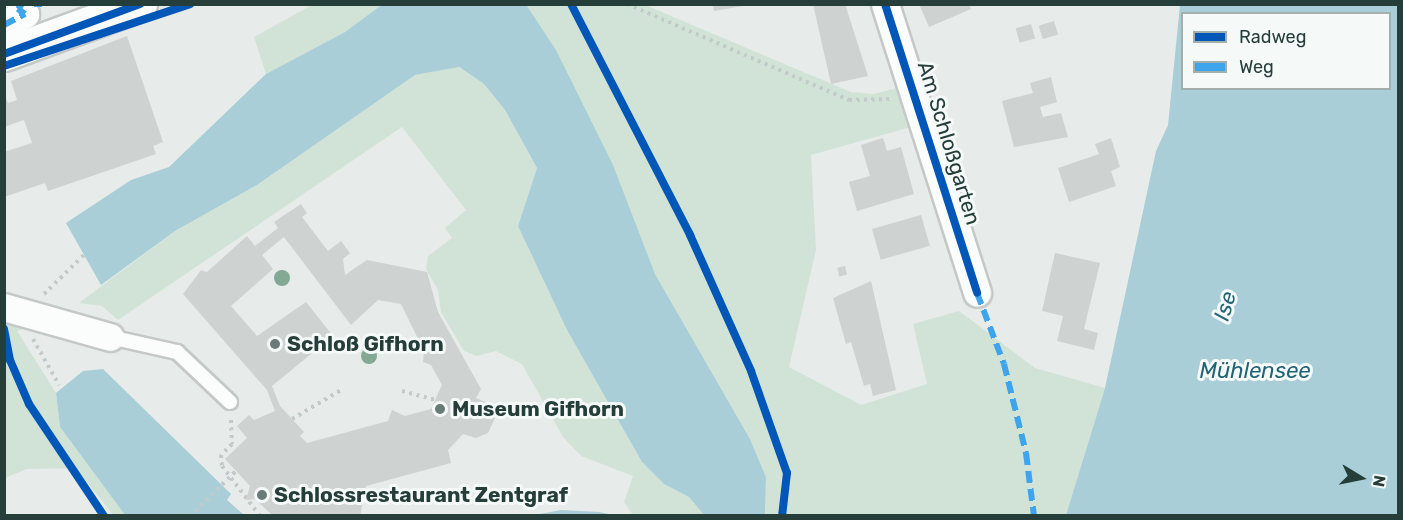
<!DOCTYPE html>
<html>
<head>
<meta charset="utf-8">
<style>
	body { margin:0 }
	#map { position:relative; width:1403px; height:520px; overflow:hidden; background:#e7ebe9; font-family:Rubik,sans-serif }
	div>[style] { position:absolute }
	.green>* { inset:0; background:#d1e3d7 }
	.water>* { inset:0; background:#aaced7 }
	.building>* { inset:0; background:#ced2d1; transform-origin:0 0 }
	.path>* { height:4px; margin-top:-2px; transform-origin:0; background:repeating-linear-gradient(90deg,#c2cbc9 0 3px,transparent 0 7.5px) }
	.roads { filter:drop-shadow(2px 0 #c4c8c6) drop-shadow(-2px 0 #c4c8c6) drop-shadow(0 2px #c4c8c6) drop-shadow(0 -2px #c4c8c6) }
	.lane>* { height:14px; margin:-7px; padding:0 7px; transform-origin:7px; border-radius:7px; background:#fbfcfc }
	.street>* { height:27px; margin:-13.5px; padding:0 13.5px; transform-origin:13.5px; border-radius:13.5px; background:#fbfcfc }
	.secondary>* { height:33px; margin:-16.5px; padding:0 16.5px; transform-origin:16.5px; border-radius:16.5px; background:#fbfcfc }
	.quiet>* { height:6px; margin-top:-3px; transform-origin:0; background:repeating-linear-gradient(90deg,#3ea4ec 0 12px,transparent 0 18px) }
	.cycleway>* { height:8px; margin:-4px; padding:0 4px; transform-origin:4px; border-radius:4px; background:#0057b8 }
	.trees>* { width:16px; height:16px; margin:-8px; border-radius:50%; background:#83a994 }
	.dots>* { width:16px; height:16px; translate:-50% -50%; box-sizing:border-box; border:3px solid #f5faf8; border-radius:50% }
	span { translate:-50% -50%; white-space:nowrap; text-align:center; line-height:1.15; -webkit-text-stroke:6px #f5faf8; paint-order:stroke }
	.street-label { font-size:21px; color:#253e39 }
	.poi-label { font-size:21px; color:#253e39; font-weight:700 }
	.left { translate:0 -50%; text-align:left }
	.water-label { font-size:22px; color:#226477; font-style:italic }
	.frame { position:absolute; inset:0; border:6px solid #253e39; pointer-events:none }
	.legend { position:absolute; left:1181px; top:12px; width:210px; height:78px; box-sizing:border-box; background:#f5faf8; border:2px solid #a2afac; margin:0; padding:8px 10px; list-style:none; font-size:18px; color:#253e39 }
	.legend li { display:flex; align-items:center; gap:12px; height:30px }
	.legend b { width:30px; border:2px solid #a2afac }
	.north { position:absolute; left:1331px; top:448px; width:60px; height:60px; -webkit-text-stroke:4px #f5faf8; paint-order:stroke; rotate:100deg; font-size:16px; font-weight:700; line-height:24px; text-align:center; color:#253e39 }
	.north::after { content:''; display:block; margin:auto; width:21px; height:27px; background:#253e39; clip-path:polygon(50% 0,100% 100%,50% 72%,0 100%) }
</style>
</head>
<body>
<div id="map">
	<div class="green">
		<i style="clip-path:polygon(312px 5px,383px 5px,345px 32px,266px 74px,254px 37px)"></i>
		<i style="clip-path:polygon(525px 5px,645px 5px,851px 92px,874px 94px,901px 87px,911px 127px,811px 155px,816px 250px,789px 367px,861px 405px,927px 384px,913px 324px,959px 311px,1035px 368px,1105px 388px,1066px 515px,765px 515px,766px 477px,750px 439px,655px 274px,556px 50px)"></i>
		<i style="clip-path:polygon(458px 67px,484px 84px,505px 110px,537px 168px,518px 226px,567px 330px,642px 462px,664px 484px,689px 497px,704px 515px,633px 515px,624px 502px,633px 476px,581px 456px,563px 437px,522px 364px,496px 351px,477px 356px,464px 351px,441px 312px,438px 290px,426px 269px,428px 256px,452px 238px,445px 228px,466px 210px,402px 127px,118px 320px,102px 306px,79px 303px,175px 231px,257px 185px,415px 75px)"></i>
		<i style="clip-path:polygon(5px 315px,33px 325px,17px 331px,56px 393px,60px 427px,125px 515px,113px 515px,76px 468px,27px 469px,5px 478px)"></i>
	</div>
	<div class="water">
		<i style="clip-path:polygon(383px 4px,527px 6px,556px 50px,613px 165px,655px 274px,750px 439px,766px 477px,765px 515px,704px 515px,689px 497px,664px 484px,642px 462px,567px 330px,518px 226px,537px 168px,505px 110px,484px 84px,459px 67px,415px 75px,257px 185px,175px 231px,101px 285px,66px 223px,131px 180px,169px 167px,266px 74px,345px 32px)"></i>
		<i style="clip-path:polygon(evenodd,1180px 5px,1398px 5px,1398px 515px,1066px 515px,1105px 388px,1156px 151px,1168px 125px,1180px 5px,1182px 14px,1390px 14px,1390px 88px,1182px 88px,1182px 14px)"></i>
		<i style="clip-path:polygon(103px 369px,231px 494px,227px 500px,244px 515px,125px 515px,60px 427px,56px 393px,83px 371px)"></i>
		<i style="clip-path:polygon(561px 510px,599px 512px,613px 515px,535px 515px)"></i>
	</div>
	<div class="building">
		<i style="clip-path:polygon(713px 4px,743px 4px,743px 6px,714px 11px)"></i>
		<i style="clip-path:polygon(813px 4px,845px 4px,868px 76px,831px 84px)"></i>
		<i style="clip-path:polygon(919px 4px,969px 4px,971px 9px,929px 27px)"></i>
		<i style="left:1054px;top:21px;width:14px;height:16px;rotate:73deg"></i>
		<i style="left:1031px;top:24px;width:15px;height:16px;rotate:74deg"></i>
		<i style="clip-path:polygon(127px 36px,163px 142px,153px 146px,156px 154px,48px 191px,45px 183px,4px 197px,4px 152px,32px 143px,24px 120px,4px 127px,4px 94px,8px 103px,17px 100px,11px 81px)"></i>
		<i style="clip-path:polygon(1051px 77px,1057px 102px,1040px 107px,1043px 117px,1061px 113px,1068px 137px,1014px 147px,1002px 101px,1033px 93px,1030px 83px)"></i>
		<i style="clip-path:polygon(883px 138px,887px 151px,901px 147px,914px 194px,857px 211px,849px 182px,870px 176px,861px 145px)"></i>
		<i style="clip-path:polygon(1111px 138px,1120px 167px,1111px 171px,1116px 186px,1069px 202px,1058px 168px,1099px 154px,1095px 144px)"></i>
		<i style="clip-path:polygon(evenodd,301px 204px,307px 213px,302px 217px,328px 251px,341px 241px,350px 253px,343px 259px,345px 275px,367px 260px,427px 272px,438px 312px,481px 389px,476px 398px,490px 404px,495px 418px,488px 433px,476px 438px,463px 434px,448px 450px,451px 463px,366px 486px,360px 516px,273px 516px,255px 499px,246px 500px,250px 486px,225px 459px,247px 438px,237px 426px,249px 415px,254px 420px,275px 411px,267px 390px,183px 294px,201px 270px,207px 272px,247px 236px,255px 246px,278px 228px,274px 222px,301px 204px,284px 237px,351px 325px,378px 300px,401px 304px,424px 351px,423px 362px,431px 365px,442px 385px,431px 409px,405px 416px,392px 410px,388px 421px,307px 443px,300px 436px,304px 432px,280px 406px,272px 386px,333px 336px,306px 302px,257px 336px,231px 306px,273px 269px,262px 255px,284px 237px)"></i>
		<i style="left:921px;top:215px;width:32px;height:51px;rotate:74deg"></i>
		<i style="clip-path:polygon(1055px 253px,1100px 263px,1084px 329px,1098px 333px,1094px 350px,1057px 341px,1063px 316px,1042px 311px)"></i>
		<i style="left:845px;top:266px;width:9px;height:8px;rotate:77deg"></i>
		<i style="clip-path:polygon(871px 281px,896px 390px,873px 396px,870px 384px,864px 386px,851px 342px,846px 344px,833px 298px)"></i>
	</div>
	<div class="path">
		<i style="left:170px;top:4px;width:8px;rotate:67deg"></i>
		<i style="left:627px;top:4px;width:242px;rotate:23.4deg"></i>
		<i style="left:849px;top:100px;width:42px;rotate:-1.4deg"></i>
		<i style="left:44px;top:294px;width:56px;rotate:-44.3deg"></i>
		<i style="left:33px;top:339px;width:53px;rotate:60.5deg"></i>
		<i style="left:402px;top:391px;width:34px;rotate:15deg"></i>
		<i style="left:292px;top:419px;width:59px;rotate:-30.5deg"></i>
		<i style="left:231px;top:420px;width:24px;rotate:88deg"></i>
		<i style="left:232px;top:444px;width:16px;rotate:135deg"></i>
		<i style="left:221px;top:455px;width:11px;rotate:85deg"></i>
		<i style="left:222px;top:466px;width:63px;rotate:52.8deg"></i>
		<i style="left:190px;top:516px;width:64px;rotate:-44.4deg"></i>
	</div>
	<div class="roads">
		<div class="lane">
			<i style="left:110px;top:337px;width:69px;rotate:12.6deg"></i>
			<i style="left:177px;top:352px;width:73px;rotate:43.3deg"></i>
		</div>
		<div class="street">
			<i style="left:885px;top:4px;width:303px;rotate:72.3deg"></i>
			<i style="left:4px;top:25px;width:24px;rotate:-28deg"></i>
			<i style="left:25px;top:14px;width:9px;rotate:-144deg"></i>
			<i style="left:18px;top:9px;width:6px;rotate:-51deg"></i>
			<i style="left:4px;top:307px;width:110px;rotate:15.8deg"></i>
		</div>
		<div class="secondary">
			<i style="left:4px;top:54px;width:145px;rotate:-20.2deg"></i>
		</div>
	</div>
	<div class="quiet">
		<i style="left:34px;top:4px;width:8px"></i>
		<i style="left:4px;top:25px;width:24px;rotate:-28deg"></i>
		<i style="left:25px;top:14px;width:9px;rotate:-144deg"></i>
		<i style="left:18px;top:9px;width:6px;rotate:-51deg"></i>
		<i style="left:977px;top:293px;width:76px;rotate:69.2deg"></i>
		<i style="left:1004px;top:364px;width:92px;rotate:76.1deg"></i>
		<i style="left:1026px;top:453px;width:64px;rotate:82.8deg"></i>
	</div>
	<div class="cycleway">
		<i style="left:571px;top:4px;width:260px;rotate:62.7deg"></i>
		<i style="left:690px;top:235px;width:149px;rotate:65.8deg"></i>
		<i style="left:751px;top:371px;width:108px;rotate:70.6deg"></i>
		<i style="left:787px;top:473px;width:43px;rotate:96.6deg"></i>
		<i style="left:885px;top:4px;width:303px;rotate:72.3deg"></i>
		<i style="left:4px;top:54px;width:145px;rotate:-20.2deg"></i>
		<i style="left:4px;top:66px;width:196px;rotate:-18.4deg"></i>
		<i style="left:4px;top:329px;width:32px;rotate:79deg"></i>
		<i style="left:10px;top:360px;width:48px;rotate:66.6deg"></i>
		<i style="left:29px;top:404px;width:135px;rotate:56.2deg"></i>
	</div>
	<div class="trees">
		<i style="left:282px;top:278px"></i>
		<i style="left:369px;top:356px"></i>
	</div>
	<div class="dots">
		<i style="left:275px;top:344px;background:#697b77"></i>
		<i style="left:440px;top:409px;background:#697b77"></i>
		<i style="left:262px;top:495px;background:#697b77"></i>
	</div>
	<div class="street-label">
		<span style="left:949px;top:143px;rotate:73deg">Am Schloßgarten</span>
	</div>
	<div class="poi-label">
		<span class="left" style="left:287px;top:344px">Schloß Gifhorn</span>
		<span class="left" style="left:452px;top:409px">Museum Gifhorn</span>
		<span class="left" style="left:274px;top:495px">Schlossrestaurant Zentgraf</span>
	</div>
	<div class="water-label">
		<span style="left:1225px;top:306px;rotate:-74deg">Ise</span>
		<span style="left:1255px;top:371px">Mühlensee</span>
	</div>
	<div class="frame"></div>
	<ul class="legend">
	<li><b style="height:8px;background:#0057b8"></b>Radweg</li>
	<li><b style="height:8px;background:#3ea4ec"></b>Weg</li>
	</ul>
	<div class="north">N</div>
</div>
</body>
</html>
